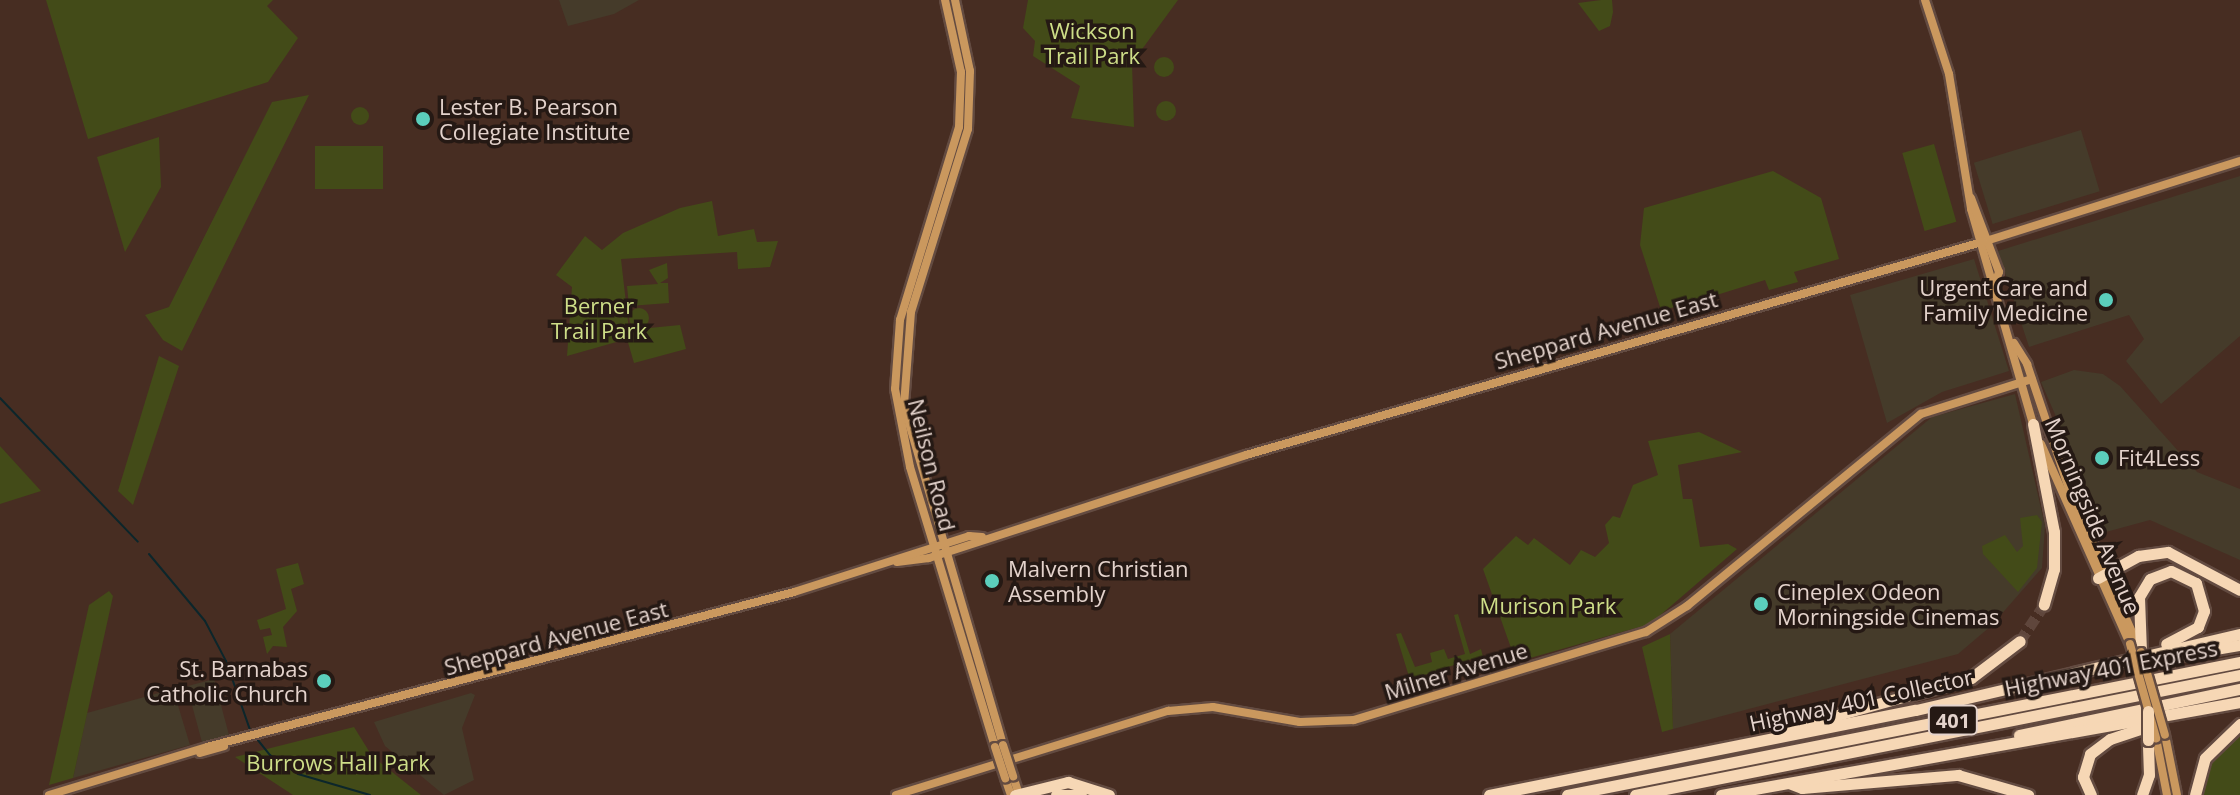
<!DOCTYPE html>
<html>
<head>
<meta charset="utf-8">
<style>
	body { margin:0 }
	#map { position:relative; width:2240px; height:795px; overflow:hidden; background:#472d22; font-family:"Open Sans",sans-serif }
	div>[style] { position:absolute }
	.commercial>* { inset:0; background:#453b2a; transform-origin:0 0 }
	.green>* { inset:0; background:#434b18; transform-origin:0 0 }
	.round { border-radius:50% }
	.stream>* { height:2px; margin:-1px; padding:0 1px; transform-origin:1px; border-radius:1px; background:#0c262b }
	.motorway-tunnel>* { height:11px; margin-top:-5.5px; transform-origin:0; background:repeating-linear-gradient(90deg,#5f463c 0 11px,transparent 0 16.5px) }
	.roads { filter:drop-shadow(2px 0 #634b41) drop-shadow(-2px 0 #634b41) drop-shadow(0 2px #634b41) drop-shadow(0 -2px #634b41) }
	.secondary>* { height:8px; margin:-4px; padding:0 4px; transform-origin:4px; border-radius:4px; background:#ca985e }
	.motorway>* { height:11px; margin:-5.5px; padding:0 5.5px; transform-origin:5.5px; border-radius:5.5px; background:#f6d7b5 }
	.bridges { filter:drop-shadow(2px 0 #634b41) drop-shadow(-2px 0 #634b41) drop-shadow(0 2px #634b41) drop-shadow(0 -2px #634b41) }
	.secondary-bridge>* { height:8px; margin:-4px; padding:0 4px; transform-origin:4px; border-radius:4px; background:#ca985e }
	.motorway-bridge>* { height:11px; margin:-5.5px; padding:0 5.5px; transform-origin:5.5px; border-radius:5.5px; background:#f6d7b5 }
	.dots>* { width:22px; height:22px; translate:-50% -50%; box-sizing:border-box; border:4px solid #251914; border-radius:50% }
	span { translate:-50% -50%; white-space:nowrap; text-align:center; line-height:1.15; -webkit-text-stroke:7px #251914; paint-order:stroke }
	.shield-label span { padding:2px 6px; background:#251914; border:2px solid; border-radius:6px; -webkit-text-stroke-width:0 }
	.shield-label { font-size:20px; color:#e4d3cc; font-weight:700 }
	.park-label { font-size:22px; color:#cede88 }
	.poi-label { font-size:22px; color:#e4d3cc }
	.left { translate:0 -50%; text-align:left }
	.right { translate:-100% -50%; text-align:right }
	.street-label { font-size:22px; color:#e4d3cc }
</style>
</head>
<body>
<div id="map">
	<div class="commercial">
		<i style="clip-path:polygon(559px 0,639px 0,614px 14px,568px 26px)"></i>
		<i style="left:2081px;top:130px;width:64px;height:112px;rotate:73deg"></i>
		<i style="clip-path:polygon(2240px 176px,2240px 336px,2161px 404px,2126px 361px,2144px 339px,2129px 315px,2029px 347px,1998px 251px)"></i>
		<i style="clip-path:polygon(1974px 259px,2009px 371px,1942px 392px,1887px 423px,1850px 295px)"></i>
		<i style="clip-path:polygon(2074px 370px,2103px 374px,2120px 386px,2197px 472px,2240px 489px,2240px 560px,2150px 520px,2106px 532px,2041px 382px)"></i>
		<i style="clip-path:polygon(2015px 394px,2045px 526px,2042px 568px,1991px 626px,1958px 654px,1673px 729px,1670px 634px,1932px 417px)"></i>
		<i style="left:214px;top:679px;width:59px;height:28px;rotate:75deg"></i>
		<i style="clip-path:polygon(173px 689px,190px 745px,73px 778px,87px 713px)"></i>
		<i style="clip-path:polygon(471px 693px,475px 695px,462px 728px,474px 780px,444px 795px,385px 746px,374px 722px)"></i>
	</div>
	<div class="green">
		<i style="clip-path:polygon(46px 0,273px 0,267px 6px,298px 38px,268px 82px,88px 139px)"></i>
		<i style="clip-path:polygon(1028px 0,1178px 0,1132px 63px,1134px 127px,1071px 118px,1080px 86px,1033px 56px,1035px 41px,1023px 28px)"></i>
		<i style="clip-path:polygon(1601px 0,1612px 0,1613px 12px,1610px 26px,1599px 31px,1578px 3px)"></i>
		<i class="round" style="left:1154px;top:57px;width:20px;height:20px"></i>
		<i style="clip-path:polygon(309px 95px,252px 209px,182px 351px,163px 340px,145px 315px,169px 307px,272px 102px)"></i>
		<i class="round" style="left:1156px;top:101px;width:20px;height:20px"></i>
		<i class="round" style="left:351px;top:107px;width:18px;height:18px"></i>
		<i style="clip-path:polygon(159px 137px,161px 187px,125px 252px,97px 157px)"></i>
		<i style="left:1934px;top:144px;width:81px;height:33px;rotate:74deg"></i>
		<i style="left:383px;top:146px;width:43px;height:68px;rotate:90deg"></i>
		<i style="clip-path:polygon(1773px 171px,1821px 198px,1839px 259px,1794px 272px,1798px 282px,1769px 290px,1765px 280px,1694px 302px,1679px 313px,1675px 307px,1661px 310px,1640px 245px,1644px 208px)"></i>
		<i style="clip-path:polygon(712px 201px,718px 236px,754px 229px,757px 242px,778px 241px,770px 267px,738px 269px,737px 252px,621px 259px,629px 330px,680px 325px,686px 349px,634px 363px,627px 339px,567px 356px,572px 287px,556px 275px,585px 236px,602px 250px,623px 233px,680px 208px)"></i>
		<i style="clip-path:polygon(667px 263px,668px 278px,660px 283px,668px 283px,669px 303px,629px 306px,627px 286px,658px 284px,649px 270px)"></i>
		<i class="round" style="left:629px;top:308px;width:20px;height:20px"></i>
		<i style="clip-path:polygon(159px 356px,179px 366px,133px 505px,118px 491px)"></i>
		<i style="clip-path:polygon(1699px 432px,1742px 452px,1678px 465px,1683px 499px,1692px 499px,1700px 547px,1728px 544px,1737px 549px,1650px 624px,1516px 662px,1483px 569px,1516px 536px,1528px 545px,1534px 538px,1570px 565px,1581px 550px,1595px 557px,1609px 543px,1605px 525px,1613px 516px,1620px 518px,1633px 485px,1658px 475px,1648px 441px)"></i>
		<i style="clip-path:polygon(0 446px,41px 491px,0 504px)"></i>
		<i style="clip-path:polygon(2037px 515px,2042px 522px,2037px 568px,2018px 592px,1983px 554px,1982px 546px,2005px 535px,2017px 552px,2023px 546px,2020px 518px)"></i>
		<i style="clip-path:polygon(298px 563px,304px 584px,291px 589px,297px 611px,283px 627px,287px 647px,273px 646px,267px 654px,263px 637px,272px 635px,270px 628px,260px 630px,257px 620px,286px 609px,276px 569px)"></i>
		<i style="clip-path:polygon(109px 591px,113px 596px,73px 778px,49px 785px,89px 605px)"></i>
		<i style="clip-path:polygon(1458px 614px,1470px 654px,1481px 649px,1484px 661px,1472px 659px,1410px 680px,1396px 634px,1401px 633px,1415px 667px,1432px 662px,1430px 653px,1444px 649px,1448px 659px,1465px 654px,1454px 615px)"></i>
		<i style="clip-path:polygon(1670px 634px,1673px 729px,1662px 732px,1642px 647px)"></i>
		<i style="clip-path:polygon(354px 727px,372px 756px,421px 795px,293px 795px,235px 757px)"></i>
		<i style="clip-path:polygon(2240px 729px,2240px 795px,2199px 795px,2215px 750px)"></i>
	</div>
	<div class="stream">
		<i style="left:0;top:398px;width:199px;rotate:46.2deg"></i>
		<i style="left:149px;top:554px;width:87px;rotate:50.1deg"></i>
		<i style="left:205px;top:621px;width:45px;rotate:62.3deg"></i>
		<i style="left:226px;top:661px;width:73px;rotate:70.8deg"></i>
		<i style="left:257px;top:739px;width:21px;rotate:51deg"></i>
		<i style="left:270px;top:755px;width:34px;rotate:34deg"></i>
		<i style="left:298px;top:774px;width:75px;rotate:16.3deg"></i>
	</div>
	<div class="motorway-tunnel">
		<i style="left:2020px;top:641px;width:43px;rotate:-56.3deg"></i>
	</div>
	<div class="roads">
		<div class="secondary">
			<i style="left:945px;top:0;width:74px;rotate:77.5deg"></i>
			<i style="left:961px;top:72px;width:55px;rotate:92.1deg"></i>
			<i style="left:959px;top:127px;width:202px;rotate:107deg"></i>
			<i style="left:900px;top:320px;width:69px;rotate:94.1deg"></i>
			<i style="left:895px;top:389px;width:79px;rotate:79.1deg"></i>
			<i style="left:910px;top:467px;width:293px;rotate:73.1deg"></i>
			<i style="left:955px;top:0;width:73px;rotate:78.1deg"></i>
			<i style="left:970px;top:71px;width:58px;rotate:92deg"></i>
			<i style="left:968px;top:129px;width:192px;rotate:107.3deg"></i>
			<i style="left:911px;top:312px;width:94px;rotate:94.3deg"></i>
			<i style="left:904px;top:406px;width:353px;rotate:73.7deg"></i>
			<i style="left:1925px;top:0;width:78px;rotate:72deg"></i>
			<i style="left:1949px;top:74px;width:137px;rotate:80.7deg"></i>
			<i style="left:1971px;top:209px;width:227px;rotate:73.9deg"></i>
			<i style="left:1971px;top:198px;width:79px;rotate:69.3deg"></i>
			<i style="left:1999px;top:272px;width:12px;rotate:110deg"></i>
			<i style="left:2014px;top:343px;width:25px;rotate:58deg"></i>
			<i style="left:2027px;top:364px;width:135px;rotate:71.4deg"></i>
			<i style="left:2070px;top:492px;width:171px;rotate:66.1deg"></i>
			<i style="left:2041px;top:444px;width:219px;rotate:66deg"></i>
			<i style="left:897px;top:562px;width:32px;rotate:-7deg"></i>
			<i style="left:929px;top:558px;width:333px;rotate:-18deg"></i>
			<i style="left:1246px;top:455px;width:773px;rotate:-16.14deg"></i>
			<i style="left:1989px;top:240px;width:263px;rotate:-17.5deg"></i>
			<i style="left:2165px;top:735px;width:61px;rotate:78.7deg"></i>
			<i style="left:2156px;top:738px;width:58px;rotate:79.1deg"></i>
			<i style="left:200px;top:753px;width:25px;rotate:-16deg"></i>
			<i style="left:1013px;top:776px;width:20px;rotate:72deg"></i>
			<i style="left:1005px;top:778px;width:18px;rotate:71deg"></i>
			<i style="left:49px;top:795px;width:165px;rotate:-16.9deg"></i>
			<i style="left:207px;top:747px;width:607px;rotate:-14.79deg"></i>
			<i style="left:794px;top:592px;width:184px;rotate:-17.7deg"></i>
			<i style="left:969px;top:536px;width:13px;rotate:4deg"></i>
			<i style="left:896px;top:795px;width:285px;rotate:-17.2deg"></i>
			<i style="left:1168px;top:711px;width:45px;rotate:-5.1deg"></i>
			<i style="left:1213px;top:707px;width:88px;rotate:9.8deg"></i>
			<i style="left:1300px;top:722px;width:54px;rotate:-2.1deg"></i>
			<i style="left:1354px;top:720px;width:305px;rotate:-16.8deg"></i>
			<i style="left:1646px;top:632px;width:49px;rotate:-32.4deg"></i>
			<i style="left:1687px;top:606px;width:303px;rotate:-39.4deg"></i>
			<i style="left:1921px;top:414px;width:116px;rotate:-17.5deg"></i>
		</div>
		<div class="motorway">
			<i style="left:2033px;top:424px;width:110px;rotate:79deg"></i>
			<i style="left:2054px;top:532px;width:37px;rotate:90deg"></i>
			<i style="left:2054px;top:569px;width:37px;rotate:106deg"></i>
			<i style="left:2098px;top:578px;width:46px;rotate:-28.8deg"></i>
			<i style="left:2138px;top:556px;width:30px;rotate:-8deg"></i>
			<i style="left:2168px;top:552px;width:81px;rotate:27.8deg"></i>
			<i style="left:2141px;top:652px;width:55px;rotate:-92.1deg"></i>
			<i style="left:2139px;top:597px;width:21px;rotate:-59deg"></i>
			<i style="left:2150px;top:579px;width:22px;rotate:-21deg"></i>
			<i style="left:2171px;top:571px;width:28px;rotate:26deg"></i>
			<i style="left:2196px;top:583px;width:29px;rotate:74deg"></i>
			<i style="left:2204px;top:611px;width:17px;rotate:111deg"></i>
			<i style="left:2198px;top:627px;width:36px;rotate:152deg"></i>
			<i style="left:2174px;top:656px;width:67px;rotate:-9.5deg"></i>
			<i style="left:1787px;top:729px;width:191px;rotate:-15.5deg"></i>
			<i style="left:1971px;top:678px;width:61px;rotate:-37.1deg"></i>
			<i style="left:2019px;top:735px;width:226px;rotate:-11.8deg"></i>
			<i style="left:1789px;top:783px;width:14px;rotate:21deg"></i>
			<i style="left:1802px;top:788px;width:157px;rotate:-4.8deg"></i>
			<i style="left:1958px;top:775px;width:73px;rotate:15.9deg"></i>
			<i style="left:1015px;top:795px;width:55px;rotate:-13.8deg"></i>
			<i style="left:1068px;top:782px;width:43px;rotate:17.6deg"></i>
			<i style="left:1056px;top:795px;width:25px"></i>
			<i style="left:1489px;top:795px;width:435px;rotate:-11.3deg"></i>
			<i style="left:1916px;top:710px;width:333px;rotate:-13.2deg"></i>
			<i style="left:1567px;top:795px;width:686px;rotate:-11.18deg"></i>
			<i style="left:1635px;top:795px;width:617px;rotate:-11.22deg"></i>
			<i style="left:1721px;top:795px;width:527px;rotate:-10.16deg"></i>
			<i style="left:2091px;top:795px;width:20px;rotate:-114deg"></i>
			<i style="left:2083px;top:777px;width:24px;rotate:-73deg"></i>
			<i style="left:2090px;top:754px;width:25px;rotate:-37deg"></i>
			<i style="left:2110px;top:739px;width:41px;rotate:-18.4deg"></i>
			<i style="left:2142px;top:795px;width:21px;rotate:-71deg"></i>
			<i style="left:2149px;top:775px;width:35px;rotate:-92deg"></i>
			<i style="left:2195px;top:795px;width:38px;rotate:-75deg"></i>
			<i style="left:2205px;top:758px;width:49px;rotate:-44.2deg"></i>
		</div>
	</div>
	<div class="bridges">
		<div class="secondary-bridge">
			<i style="left:2130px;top:644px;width:98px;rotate:74.5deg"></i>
			<i style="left:2141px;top:652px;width:86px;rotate:73.9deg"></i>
			<i style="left:1003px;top:745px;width:33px;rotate:72deg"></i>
			<i style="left:995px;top:747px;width:33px;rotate:72deg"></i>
		</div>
		<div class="motorway-bridge">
			<i style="left:2148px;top:740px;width:29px;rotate:-90deg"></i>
		</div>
	</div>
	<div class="dots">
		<i style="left:423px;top:119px;background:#5bcebc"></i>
		<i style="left:2106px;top:300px;background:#5bcebc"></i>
		<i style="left:2102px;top:458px;background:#5bcebc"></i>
		<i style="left:992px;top:581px;background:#5bcebc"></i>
		<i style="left:1761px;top:604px;background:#5bcebc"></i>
		<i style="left:324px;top:681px;background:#5bcebc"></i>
	</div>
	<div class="shield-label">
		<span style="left:1953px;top:720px">401</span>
	</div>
	<div class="park-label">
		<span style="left:1092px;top:43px">Wickson<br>Trail Park</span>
		<span style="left:599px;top:318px">Berner<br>Trail Park</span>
		<span style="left:1548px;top:606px">Murison Park</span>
		<span style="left:338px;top:763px">Burrows Hall Park</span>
	</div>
	<div class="poi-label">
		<span class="left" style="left:439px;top:119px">Lester B. Pearson<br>Collegiate Institute</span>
		<span class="right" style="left:2088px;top:300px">Urgent Care and<br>Family Medicine</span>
		<span class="left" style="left:2118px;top:458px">Fit4Less</span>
		<span class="left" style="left:1008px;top:581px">Malvern Christian<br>Assembly</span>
		<span class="left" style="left:1777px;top:604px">Cineplex Odeon<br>Morningside Cinemas</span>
		<span class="right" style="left:308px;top:681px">St. Barnabas<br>Catholic Church</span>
	</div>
	<div class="street-label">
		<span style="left:1606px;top:330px;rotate:-16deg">Sheppard Avenue East</span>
		<span style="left:932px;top:465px;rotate:76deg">Neilson Road</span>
		<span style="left:2093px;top:516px;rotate:67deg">Morningside Avenue</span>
		<span style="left:556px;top:638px;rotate:-15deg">Sheppard Avenue East</span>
		<span style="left:2111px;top:668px;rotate:-11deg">Highway 401 Express</span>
		<span style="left:1456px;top:671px;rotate:-17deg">Milner Avenue</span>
		<span style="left:1861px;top:700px;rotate:-12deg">Highway 401 Collector</span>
	</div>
</div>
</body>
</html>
